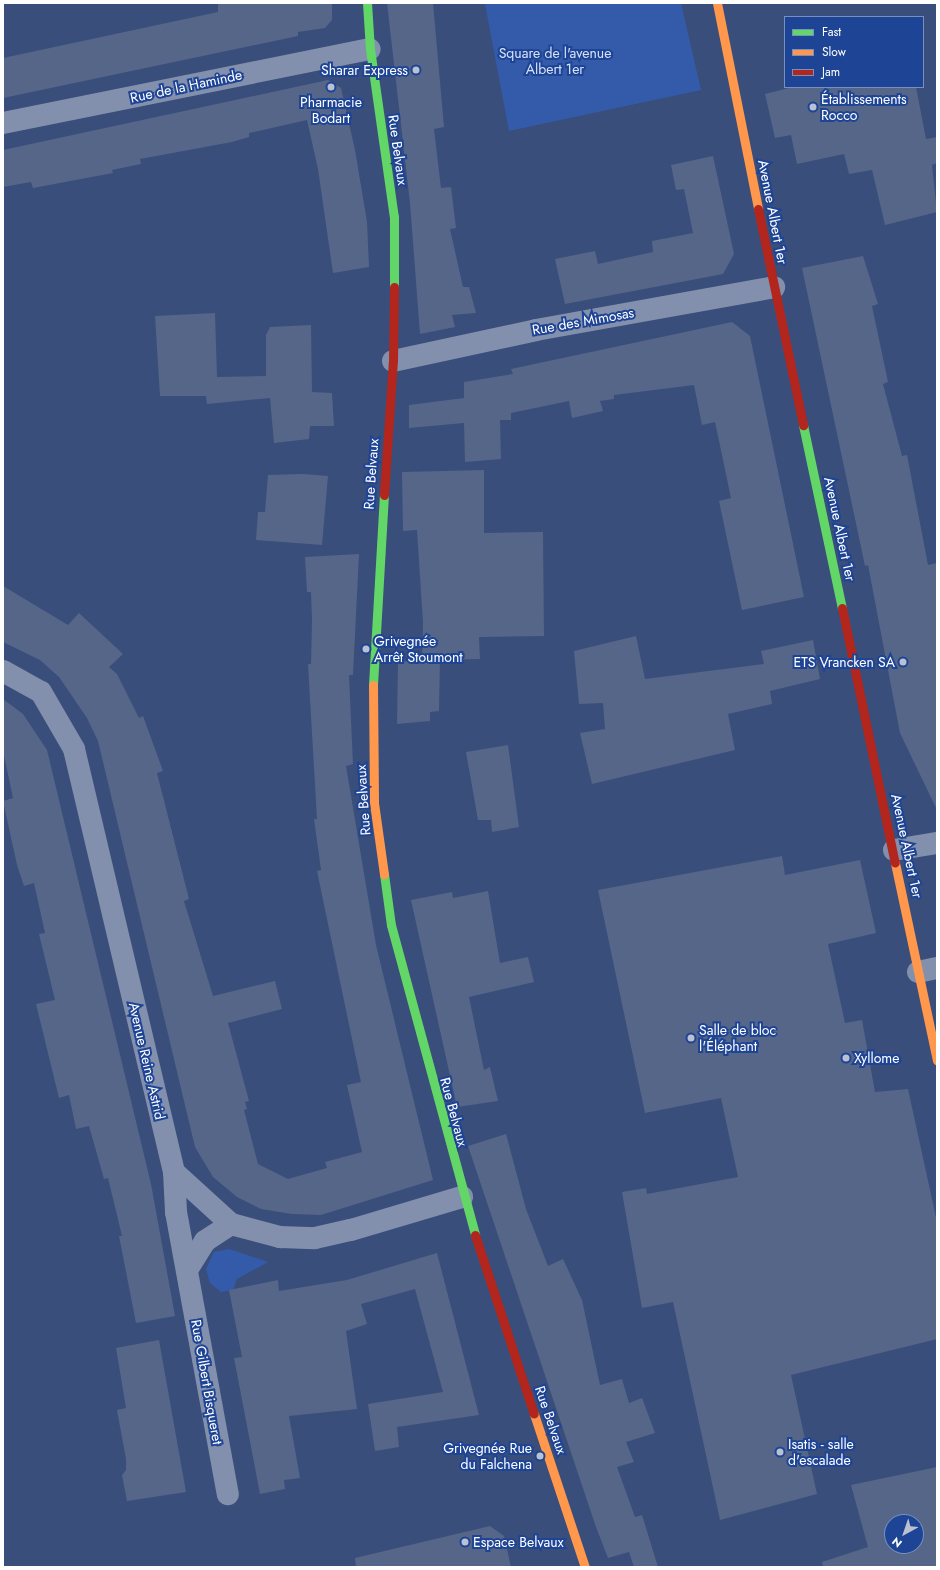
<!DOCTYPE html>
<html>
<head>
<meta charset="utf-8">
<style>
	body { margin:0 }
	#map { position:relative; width:940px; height:1570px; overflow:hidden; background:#394e7a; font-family:Jost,sans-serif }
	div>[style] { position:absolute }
	.green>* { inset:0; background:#345baa }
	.building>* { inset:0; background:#566689 }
	.street>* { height:22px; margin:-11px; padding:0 11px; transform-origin:11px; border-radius:11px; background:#8390ad }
	.fast>* { height:9px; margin:-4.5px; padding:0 4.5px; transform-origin:4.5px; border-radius:4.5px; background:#63d668 }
	.slow>* { height:9px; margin:-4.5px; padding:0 4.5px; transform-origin:4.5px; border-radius:4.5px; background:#ff974d }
	.jam>* { height:9px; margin:-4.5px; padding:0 4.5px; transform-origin:4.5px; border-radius:4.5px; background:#b3261e }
	.dots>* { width:11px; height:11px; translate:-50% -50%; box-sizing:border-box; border:2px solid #1e4495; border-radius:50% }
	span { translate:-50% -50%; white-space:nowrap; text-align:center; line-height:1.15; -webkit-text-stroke:4px #1e4495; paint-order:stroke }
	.park-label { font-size:14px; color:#d8e3fa }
	.poi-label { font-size:14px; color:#fff }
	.right { translate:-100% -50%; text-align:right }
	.left { translate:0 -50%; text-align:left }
	.street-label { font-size:14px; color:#fff }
	.frame { position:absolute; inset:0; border:4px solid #fff; pointer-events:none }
	.legend { position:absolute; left:784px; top:16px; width:140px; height:72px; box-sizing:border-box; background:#1e4495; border:1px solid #788fbf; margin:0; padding:5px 7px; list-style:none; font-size:12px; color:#fff }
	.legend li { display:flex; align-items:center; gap:8px; height:20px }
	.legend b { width:20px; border:1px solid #788fbf }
	.north { position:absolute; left:884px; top:1514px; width:40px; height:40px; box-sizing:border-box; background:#1e4495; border:1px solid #788fbf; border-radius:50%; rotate:220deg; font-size:11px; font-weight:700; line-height:16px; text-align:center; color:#fff }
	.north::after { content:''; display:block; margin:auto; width:14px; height:18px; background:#bac1d0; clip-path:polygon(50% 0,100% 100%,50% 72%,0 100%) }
</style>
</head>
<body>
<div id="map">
	<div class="green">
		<i style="clip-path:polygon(681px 3px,701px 90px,509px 131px,485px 4px)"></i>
		<i style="clip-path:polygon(229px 1249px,268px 1262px,237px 1279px,233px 1290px,221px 1292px,210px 1283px,206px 1269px,214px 1252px)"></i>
	</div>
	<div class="building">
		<i style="clip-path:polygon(218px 3px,332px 3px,332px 20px,325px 28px,298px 32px,298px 36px,3px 98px,3px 58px,218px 12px)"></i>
		<i style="clip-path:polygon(387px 3px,433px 3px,444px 127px,434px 129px,441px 188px,451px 187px,456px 228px,450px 229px,463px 287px,469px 287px,476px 313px,452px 315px,455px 327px,420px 334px,410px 203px)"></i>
		<i style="clip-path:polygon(328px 80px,341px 88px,355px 150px,367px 222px,369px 267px,333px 273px,318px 169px,307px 120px,249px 133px,249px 137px,232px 142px,140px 159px,141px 164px,112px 170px,113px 173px,33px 188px,31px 182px,3px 187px,3px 150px)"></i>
		<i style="clip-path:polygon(793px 87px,916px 87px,926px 139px,937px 137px,937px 163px,932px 165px,937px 212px,885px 225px,872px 170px,849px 174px,844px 154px,797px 164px,791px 135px,775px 138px,765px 94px)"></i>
		<i style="clip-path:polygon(713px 156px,734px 254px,723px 274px,565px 304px,555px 259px,595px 251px,598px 264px,653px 252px,652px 241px,693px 233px,684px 189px,676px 190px,671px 165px)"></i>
		<i style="clip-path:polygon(863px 256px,878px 304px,872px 306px,888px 382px,883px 384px,902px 456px,907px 455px,928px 565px,937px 563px,937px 810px,900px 733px,868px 565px,865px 566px,802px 268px)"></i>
		<i style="clip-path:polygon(215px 313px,217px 377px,266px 376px,266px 335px,270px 327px,311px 325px,312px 392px,332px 393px,334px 426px,310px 426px,309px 439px,274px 443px,270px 398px,207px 404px,206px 396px,160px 396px,155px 316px)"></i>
		<i style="clip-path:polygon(732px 322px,750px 336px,804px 597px,742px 610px,719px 501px,731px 498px,715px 422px,702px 425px,694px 385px,614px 395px,614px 399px,600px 401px,603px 411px,572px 418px,569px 401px,511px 413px,511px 420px,500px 420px,501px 459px,465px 462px,464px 423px,409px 428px,409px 405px,464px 398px,464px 382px,513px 374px,511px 369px)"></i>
		<i style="clip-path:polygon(484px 470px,484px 533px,543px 532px,544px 636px,479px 637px,480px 659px,440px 660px,439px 711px,430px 712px,430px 721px,397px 724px,398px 662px,422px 660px,423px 623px,417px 530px,403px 531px,402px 472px)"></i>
		<i style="clip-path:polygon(303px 474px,328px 476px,322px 545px,256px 540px,258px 512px,265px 512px,268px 475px)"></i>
		<i style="clip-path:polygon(359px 554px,353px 675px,349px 675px,353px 764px,346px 766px,376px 945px,433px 1180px,321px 1215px,292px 1214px,261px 1209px,237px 1197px,213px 1177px,195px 1147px,98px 741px,87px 718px,59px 677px,40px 660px,3px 642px,3px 586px,68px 625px,79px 613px,123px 654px,109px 667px,117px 674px,139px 718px,143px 716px,163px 771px,157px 773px,189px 899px,184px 901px,213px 996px,275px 981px,282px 1009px,228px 1023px,249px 1101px,245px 1102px,247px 1109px,244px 1110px,258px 1164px,288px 1179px,327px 1168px,325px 1162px,362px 1152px,347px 1085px,361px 1082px,317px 871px,321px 870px,314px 819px,317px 819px,308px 664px,311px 664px,312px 620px,311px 592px,307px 592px,305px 557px)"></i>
		<i style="clip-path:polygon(636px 636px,645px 679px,764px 664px,761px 651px,813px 640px,820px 679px,770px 691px,772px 704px,728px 714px,735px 750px,592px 784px,580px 733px,605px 729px,603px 703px,579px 704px,574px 651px)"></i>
		<i style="clip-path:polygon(3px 699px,23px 714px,47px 750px,151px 1184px,175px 1316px,136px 1323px,119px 1236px,122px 1236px,108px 1178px,104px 1179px,89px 1126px,76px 1129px,69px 1095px,59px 1098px,36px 1004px,55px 1000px,39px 934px,45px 933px,34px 883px,24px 886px,17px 865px,3px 801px,13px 798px,3px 751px)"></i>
		<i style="clip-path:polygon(508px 745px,519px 827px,492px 832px,491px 820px,478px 820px,466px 752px)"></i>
		<i style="clip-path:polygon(782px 856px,785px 875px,860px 860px,876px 933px,828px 944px,845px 1023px,862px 1020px,875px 1092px,908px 1089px,937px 1222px,937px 1339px,791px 1375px,817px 1494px,720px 1520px,673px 1302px,642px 1308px,622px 1192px,646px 1188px,647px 1194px,738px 1177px,721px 1098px,645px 1113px,598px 890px)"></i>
		<i style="clip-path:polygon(488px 891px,500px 963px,528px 957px,534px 982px,469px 997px,484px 1070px,490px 1067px,498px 1101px,457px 1107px,411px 900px,452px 892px,453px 898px)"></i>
		<i style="clip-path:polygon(506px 1134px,526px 1209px,548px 1266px,563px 1259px,582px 1300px,600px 1385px,622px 1379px,629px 1403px,642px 1398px,655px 1433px,626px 1442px,634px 1462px,617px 1467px,635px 1517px,642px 1515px,658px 1567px,634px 1567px,629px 1552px,608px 1558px,596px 1527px,468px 1146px)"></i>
		<i style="clip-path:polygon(437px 1253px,479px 1415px,397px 1427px,399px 1447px,375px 1451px,368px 1404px,443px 1392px,415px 1289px,361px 1304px,367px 1324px,346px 1331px,357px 1409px,289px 1416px,300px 1478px,284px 1480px,285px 1489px,260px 1494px,234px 1358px,242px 1357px,229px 1290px,278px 1280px,279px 1291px,347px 1280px)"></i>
		<i style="clip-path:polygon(159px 1340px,186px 1492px,127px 1501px,122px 1475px,126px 1470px,126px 1459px,117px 1410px,126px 1408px,116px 1348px)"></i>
		<i style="clip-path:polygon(evenodd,937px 1467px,937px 1567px,823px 1567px,822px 1562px,868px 1547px,851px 1485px,937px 1467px,892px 1522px,916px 1522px,916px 1546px,892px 1546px,892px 1522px)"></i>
		<i style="clip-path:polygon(490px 1526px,504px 1536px,511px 1567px,356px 1567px,355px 1558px)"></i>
	</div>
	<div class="street">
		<i style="left:3px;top:123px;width:374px;rotate:-11.4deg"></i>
		<i style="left:393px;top:361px;width:146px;rotate:-12.2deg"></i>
		<i style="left:536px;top:330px;width:242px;rotate:-10.2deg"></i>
		<i style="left:3px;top:671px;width:43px;rotate:28.9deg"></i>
		<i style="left:41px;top:692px;width:66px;rotate:59.9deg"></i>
		<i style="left:74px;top:749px;width:435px;rotate:76.7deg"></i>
		<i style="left:174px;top:1172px;width:77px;rotate:42.4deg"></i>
		<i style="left:231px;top:1224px;width:51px;rotate:14.9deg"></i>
		<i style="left:280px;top:1237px;width:35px;rotate:2deg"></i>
		<i style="left:315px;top:1238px;width:37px;rotate:-13deg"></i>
		<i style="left:351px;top:1230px;width:116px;rotate:-16.6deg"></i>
		<i style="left:894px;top:850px;width:44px;rotate:-9.2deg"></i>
		<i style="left:918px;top:972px;width:19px;rotate:-12deg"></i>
		<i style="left:174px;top:1172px;width:40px;rotate:87.1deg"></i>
		<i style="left:176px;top:1212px;width:287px;rotate:79.6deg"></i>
		<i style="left:187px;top:1270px;width:34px;rotate:-58deg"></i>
		<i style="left:205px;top:1241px;width:31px;rotate:-33deg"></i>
	</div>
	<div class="fast">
		<i style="left:367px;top:3px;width:46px;rotate:86.3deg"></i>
		<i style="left:370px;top:49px;width:170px;rotate:81.9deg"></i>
		<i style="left:394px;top:217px;width:70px;rotate:90deg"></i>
		<i style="left:803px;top:425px;width:187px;rotate:78deg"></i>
		<i style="left:373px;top:685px;width:190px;rotate:-86.7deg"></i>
		<i style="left:384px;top:874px;width:51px;rotate:82.2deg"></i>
		<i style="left:391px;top:925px;width:321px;rotate:74.8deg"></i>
	</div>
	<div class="slow">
		<i style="left:717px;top:3px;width:210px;rotate:78.7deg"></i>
		<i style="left:373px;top:685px;width:118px;rotate:89.5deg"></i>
		<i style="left:374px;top:803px;width:72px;rotate:82deg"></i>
		<i style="left:895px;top:863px;width:202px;rotate:78deg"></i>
		<i style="left:534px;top:1414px;width:161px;rotate:71.6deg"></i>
	</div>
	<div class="jam">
		<i style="left:758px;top:209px;width:221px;rotate:78.2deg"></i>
		<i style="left:384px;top:495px;width:134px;rotate:-86.2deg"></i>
		<i style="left:393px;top:361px;width:74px;rotate:-89.2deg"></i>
		<i style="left:842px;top:608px;width:260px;rotate:78.3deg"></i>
		<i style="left:475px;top:1235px;width:188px;rotate:71.8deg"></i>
	</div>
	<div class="dots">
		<i style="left:416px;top:70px;background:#bac1d0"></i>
		<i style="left:331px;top:87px;background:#bac1d0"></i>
		<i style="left:813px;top:107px;background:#bac1d0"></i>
		<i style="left:366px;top:649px;background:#bac1d0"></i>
		<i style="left:903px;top:662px;background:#bac1d0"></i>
		<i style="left:691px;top:1038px;background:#bac1d0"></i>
		<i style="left:846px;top:1058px;background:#bac1d0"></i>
		<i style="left:780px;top:1452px;background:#bac1d0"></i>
		<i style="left:540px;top:1456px;background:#bac1d0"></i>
		<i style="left:465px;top:1542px;background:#bac1d0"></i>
	</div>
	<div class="park-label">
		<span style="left:555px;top:61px">Square de l'avenue<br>Albert 1er</span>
	</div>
	<div class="poi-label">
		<span class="right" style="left:408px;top:70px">Sharar Express</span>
		<span class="left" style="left:821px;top:107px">Établissements<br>Rocco</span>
		<span style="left:331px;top:110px">Pharmacie<br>Bodart</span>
		<span class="left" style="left:374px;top:649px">Grivegnée<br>Arrêt Stoumont</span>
		<span class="right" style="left:895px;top:662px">ETS Vrancken SA</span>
		<span class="left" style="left:699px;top:1038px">Salle de bloc<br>l'Éléphant</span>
		<span class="left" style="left:854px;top:1058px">Xyllome</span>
		<span class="left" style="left:788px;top:1452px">Isatis - salle<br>d'escalade</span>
		<span class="right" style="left:532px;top:1456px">Grivegnée Rue<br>du Falchena</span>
		<span class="left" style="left:473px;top:1542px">Espace Belvaux</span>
	</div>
	<div class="street-label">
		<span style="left:186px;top:86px;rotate:-12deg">Rue de la Haminde</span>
		<span style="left:398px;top:150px;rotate:82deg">Rue Belvaux</span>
		<span style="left:773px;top:212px;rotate:79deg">Avenue Albert 1er</span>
		<span style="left:583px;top:321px;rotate:-10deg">Rue des Mimosas</span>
		<span style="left:371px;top:474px;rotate:-86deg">Rue Belvaux</span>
		<span style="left:840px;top:529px;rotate:78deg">Avenue Albert 1er</span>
		<span style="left:363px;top:800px;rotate:-94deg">Rue Belvaux</span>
		<span style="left:907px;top:846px;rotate:78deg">Avenue Albert 1er</span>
		<span style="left:147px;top:1061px;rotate:77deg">Avenue Reine Astrid</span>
		<span style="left:454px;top:1112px;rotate:75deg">Rue Belvaux</span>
		<span style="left:207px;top:1382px;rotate:80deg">Rue Gilbert Bisqueret</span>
		<span style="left:551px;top:1420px;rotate:71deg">Rue Belvaux</span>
	</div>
	<div class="frame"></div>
	<ul class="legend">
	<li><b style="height:5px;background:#63d668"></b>Fast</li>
	<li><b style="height:5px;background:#ff974d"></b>Slow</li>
	<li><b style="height:5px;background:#b3261e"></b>Jam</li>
	</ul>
	<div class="north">N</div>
</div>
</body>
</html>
